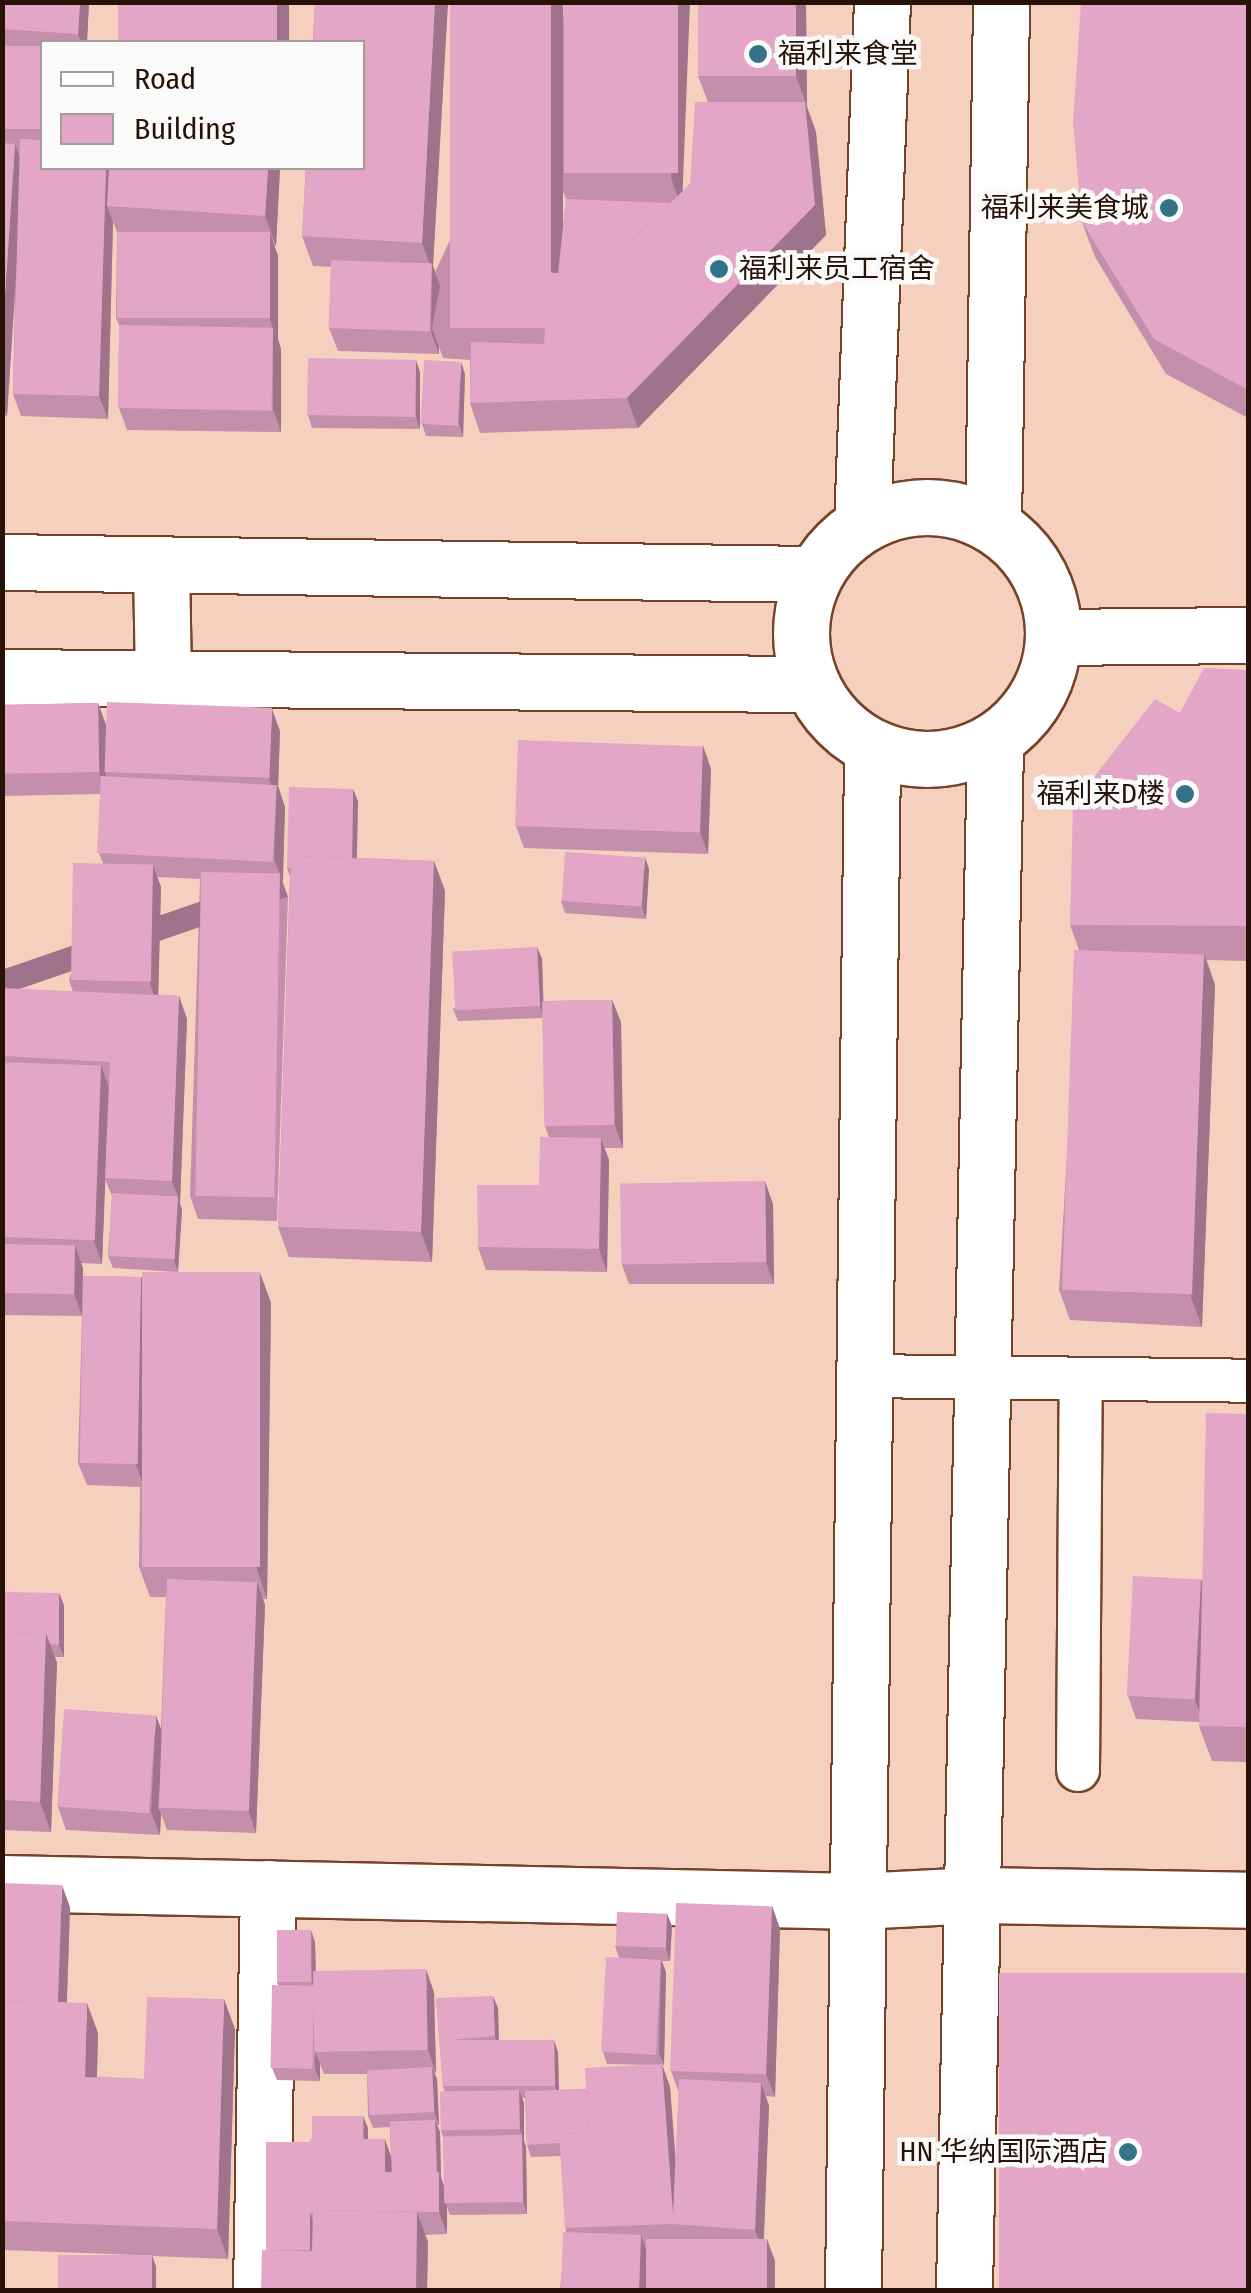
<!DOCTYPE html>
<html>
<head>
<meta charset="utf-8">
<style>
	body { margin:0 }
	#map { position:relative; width:1251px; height:2293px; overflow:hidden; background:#f6d0be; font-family:"Fira Sans Condensed","Noto Sans SC",sans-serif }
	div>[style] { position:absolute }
	.roads { filter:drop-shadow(2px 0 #774228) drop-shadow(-2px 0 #774228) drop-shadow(0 2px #774228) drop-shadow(0 -2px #774228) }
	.service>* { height:42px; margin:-21px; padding:0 21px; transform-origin:21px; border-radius:21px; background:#fff }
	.minor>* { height:55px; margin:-27.5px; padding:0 27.5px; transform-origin:27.5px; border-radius:27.5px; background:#fff }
	.tertiary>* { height:55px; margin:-27.5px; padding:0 27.5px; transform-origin:27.5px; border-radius:27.5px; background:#fff }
	.tertiary>.ring { margin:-27.5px; padding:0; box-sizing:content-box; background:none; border:55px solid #fff; border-radius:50% }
	.wall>* { inset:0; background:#c38fab }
	.shaded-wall>* { inset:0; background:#9f748b; transform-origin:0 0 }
	.building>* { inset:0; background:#e3a6c7; transform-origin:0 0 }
	.dots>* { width:28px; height:28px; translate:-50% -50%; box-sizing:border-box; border:5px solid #fafafa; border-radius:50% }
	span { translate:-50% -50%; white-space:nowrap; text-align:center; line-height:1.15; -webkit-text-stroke:9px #fafafa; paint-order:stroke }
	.poi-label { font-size:28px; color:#281207 }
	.left { translate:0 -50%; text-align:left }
	.right { translate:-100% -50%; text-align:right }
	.frame { position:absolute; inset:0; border:5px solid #281207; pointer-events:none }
	.legend { position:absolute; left:40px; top:40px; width:325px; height:130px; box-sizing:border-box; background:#fafafa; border:2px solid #a69d99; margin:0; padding:12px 18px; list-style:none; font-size:30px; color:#281207 }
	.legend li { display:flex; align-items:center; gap:20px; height:50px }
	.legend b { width:50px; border:2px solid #a69d99 }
</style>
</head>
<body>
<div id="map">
	<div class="roads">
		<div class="service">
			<i style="left:862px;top:1376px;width:386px;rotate:0.7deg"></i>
			<i style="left:1078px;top:1770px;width:389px;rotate:-89.6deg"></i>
		</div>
		<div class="minor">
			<i style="left:2px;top:562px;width:812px;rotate:0.85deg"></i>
			<i style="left:161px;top:565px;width:113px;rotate:89deg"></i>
			<i style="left:2px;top:677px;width:808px;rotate:0.5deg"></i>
			<i style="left:2px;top:1883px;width:856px;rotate:1.2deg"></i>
			<i style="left:858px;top:1901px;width:117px;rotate:-2.9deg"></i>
			<i style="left:975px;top:1895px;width:273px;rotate:1deg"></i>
			<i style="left:261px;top:2290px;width:402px;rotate:-89deg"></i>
		</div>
		<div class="tertiary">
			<i class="ring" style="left:801px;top:507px;width:197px;height:197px"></i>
			<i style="left:862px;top:524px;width:522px;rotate:-87.81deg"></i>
			<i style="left:993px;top:525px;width:523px;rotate:-89.12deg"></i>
			<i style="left:1054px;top:637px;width:194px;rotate:-0.6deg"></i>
			<i style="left:853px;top:2290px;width:1542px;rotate:-89.29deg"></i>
			<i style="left:964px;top:2290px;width:1549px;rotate:-88.85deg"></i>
		</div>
	</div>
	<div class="wall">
		<i style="clip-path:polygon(2px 2px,89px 2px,87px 42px,42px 42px,42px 168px,280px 168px,276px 246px,274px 245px,278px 256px,278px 339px,281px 349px,281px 432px,127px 430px,119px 408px,119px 325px,116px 318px,117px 232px,113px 222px,108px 419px,21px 416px,13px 394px,15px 292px,7px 416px,2px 415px,2px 143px,5px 143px,2px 137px)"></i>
		<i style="clip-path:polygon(315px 2px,448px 2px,433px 266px,435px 272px,563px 2px,548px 272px,558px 274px,566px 199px,556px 173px,564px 2px,683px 191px,690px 184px,708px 102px,698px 76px,698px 2px,806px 2px,807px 106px,816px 132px,826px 235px,638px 428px,480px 433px,470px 403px,470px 360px,443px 358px,439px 347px,439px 354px,338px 351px,329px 328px,331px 267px,313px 266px,302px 236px)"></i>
		<i style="clip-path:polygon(1248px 2px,1248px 418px,1166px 374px,1095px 257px,1082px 222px)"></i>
		<i style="clip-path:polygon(420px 372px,420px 429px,312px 428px,308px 415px)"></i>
		<i style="clip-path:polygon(465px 374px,463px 437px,426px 436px,422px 424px)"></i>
		<i style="clip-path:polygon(1248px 670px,1248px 961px,1207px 960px,1215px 985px,1202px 1327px,1070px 1320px,1059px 1290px,1079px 950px,1070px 925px,1180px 713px)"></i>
		<i style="clip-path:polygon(98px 703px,106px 725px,280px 731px,278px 786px,285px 807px,282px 882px,288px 897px,277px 1221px,198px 1219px,190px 1196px,200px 879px,157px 877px,161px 887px,158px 995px,179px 996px,187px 1019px,180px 1204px,182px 1209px,178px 1272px,113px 1268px,108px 1256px,112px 1196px,105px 1179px,102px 1264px,81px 1263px,83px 1276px,141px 1277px,260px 1273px,271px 1303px,267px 1599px,263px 1599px,265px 1605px,256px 1833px,167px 1830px,161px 1814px,160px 1835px,66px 1830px,58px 1807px,161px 1728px,166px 1597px,150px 1597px,139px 1567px,140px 1487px,87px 1485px,78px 1463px,82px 1316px,2px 1315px,2px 988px,73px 992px,69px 980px,103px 863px,99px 853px,100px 794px,2px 796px,2px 705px)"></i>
		<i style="clip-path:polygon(703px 746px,711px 769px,708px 854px,524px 848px,516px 826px)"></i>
		<i style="clip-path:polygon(358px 801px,357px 858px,434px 861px,445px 891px,432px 1262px,289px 1257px,278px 1227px,290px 876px,287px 868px)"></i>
		<i style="clip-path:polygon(649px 869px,646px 919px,565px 913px,561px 901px)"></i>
		<i style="clip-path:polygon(537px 947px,542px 959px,543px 1001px,612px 1000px,621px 1022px,623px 1148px,604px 1148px,609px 1160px,607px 1272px,486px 1270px,478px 1247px,539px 1185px,549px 1137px,545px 1126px,543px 1018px,458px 1021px,453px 1009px)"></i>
		<i style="clip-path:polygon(773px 1204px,774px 1284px,629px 1284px,621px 1262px)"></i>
		<i style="clip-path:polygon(1248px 1414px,1248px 1762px,1212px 1761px,1199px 1726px,1199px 1722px,1136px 1719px,1128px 1696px,1201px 1579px,1202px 1583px)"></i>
		<i style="clip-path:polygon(2px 1592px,64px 1605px,64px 1657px,55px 1657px,57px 1663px,51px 1832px,2px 1830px)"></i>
		<i style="clip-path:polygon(2px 1883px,70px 1907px,67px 2002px,98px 2033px,97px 2077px,144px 2079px,235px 2029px,228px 2259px,152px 2256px,156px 2267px,137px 2255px,4px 2250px,2px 2246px)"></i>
		<i style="clip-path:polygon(772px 1906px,780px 1929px,775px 2097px,766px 2096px,769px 2106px,764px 2239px,775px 2261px,775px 2290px,560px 2290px,566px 2232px,561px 2156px,531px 2157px,527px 2145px,525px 2098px,522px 2098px,524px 2103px,524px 2141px,526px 2147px,527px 2214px,450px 2215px,447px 2207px,447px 2234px,425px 2235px,428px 2242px,427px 2290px,261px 2290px,267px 2250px,310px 2142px,368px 2128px,368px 2139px,391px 2156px,390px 2127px,373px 2128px,368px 2116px,367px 2074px,324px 2074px,320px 2064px,320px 2081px,277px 2080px,272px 2068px,278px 1985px,277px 1982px,315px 1942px,316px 1971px,434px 1992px,436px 2073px,434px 2073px,437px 2079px,439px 2125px,437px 2125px,440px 2132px,441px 2177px,445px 2189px,443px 2137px,441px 2131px,445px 2092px,443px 2086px,436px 1998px,498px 2008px,499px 2040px,558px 2052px,559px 2090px,586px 2089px,651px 2065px,607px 2064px,603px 2052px,619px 1958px,615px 1946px,667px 1914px,672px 1926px,670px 1961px,662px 1961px,666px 1972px,664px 2065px,662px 2065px,670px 2087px,676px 2161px,679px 2093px,671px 2071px)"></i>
	</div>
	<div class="shaded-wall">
		<i style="clip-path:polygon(80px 2px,89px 2px,87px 42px,81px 42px,78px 34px)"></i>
		<i style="left:277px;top:2px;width:12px;height:40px"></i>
		<i style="clip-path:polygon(435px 2px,448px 2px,433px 266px,440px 286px,432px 328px,439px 347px,439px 354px,431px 332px,432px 270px,422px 243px)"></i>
		<i style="left:551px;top:2px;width:12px;height:333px"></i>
		<i style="clip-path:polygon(678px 2px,690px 2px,682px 208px,671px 178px)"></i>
		<i style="clip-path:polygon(796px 2px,806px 2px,807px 106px,796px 76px)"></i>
		<i style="clip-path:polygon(805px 102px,816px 132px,826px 235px,638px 428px,627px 398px)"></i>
		<i style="clip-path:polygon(15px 144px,23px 166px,7px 416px,2px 402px,2px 343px)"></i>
		<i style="clip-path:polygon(106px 168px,114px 168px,107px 206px,113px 222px,108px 419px,99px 396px)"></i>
		<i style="clip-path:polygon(268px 168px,280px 168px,276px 246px,265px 216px)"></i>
		<i style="clip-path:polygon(270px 233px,278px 256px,278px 339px,281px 349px,281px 432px,273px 409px,273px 329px,270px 319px)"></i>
		<i style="clip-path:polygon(416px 360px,420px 372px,420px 429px,416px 417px)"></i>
		<i style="clip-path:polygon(461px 362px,465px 374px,463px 437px,459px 424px)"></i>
		<i style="clip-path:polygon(98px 703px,106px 725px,105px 772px,107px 779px,107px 794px,99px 772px)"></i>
		<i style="clip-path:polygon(272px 709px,280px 731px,278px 786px,285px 807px,283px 882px,274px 859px,276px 800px,269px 779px)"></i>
		<i style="clip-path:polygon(703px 746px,711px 769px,708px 854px,700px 832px)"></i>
		<i style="clip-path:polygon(353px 789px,358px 801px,356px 882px,352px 869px)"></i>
		<i style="clip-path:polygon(645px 857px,649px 869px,646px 919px,642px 907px)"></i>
		<i style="clip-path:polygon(434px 861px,445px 891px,432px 1262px,421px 1232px)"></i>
		<i style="clip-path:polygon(153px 865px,161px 887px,158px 1006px,150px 984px)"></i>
		<i style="left:280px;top:874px;width:24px;height:325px;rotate:71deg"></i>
		<i style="clip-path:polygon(537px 947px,542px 959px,544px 1018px,540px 1006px)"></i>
		<i style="clip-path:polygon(1204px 955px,1215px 985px,1202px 1327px,1191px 1297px)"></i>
		<i style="clip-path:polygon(179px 996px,187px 1019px,180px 1204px,182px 1209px,178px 1272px,174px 1260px,178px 1197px,172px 1181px)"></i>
		<i style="clip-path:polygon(612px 1000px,621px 1022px,623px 1148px,615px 1125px)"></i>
		<i style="clip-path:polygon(101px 1065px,109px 1088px,102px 1264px,94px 1241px)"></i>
		<i style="clip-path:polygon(601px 1138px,609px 1160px,607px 1272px,599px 1249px)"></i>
		<i style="clip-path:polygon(765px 1181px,773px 1204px,774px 1284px,766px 1262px)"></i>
		<i style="clip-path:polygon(75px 1245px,83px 1268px,82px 1316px,74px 1293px)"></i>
		<i style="clip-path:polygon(260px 1273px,271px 1303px,267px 1599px,257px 1569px)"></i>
		<i style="clip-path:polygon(141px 1277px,149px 1300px,144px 1487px,136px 1465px)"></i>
		<i style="clip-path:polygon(1201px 1579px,1209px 1601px,1203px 1722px,1195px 1700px)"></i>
		<i style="clip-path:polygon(257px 1582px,265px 1605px,256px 1833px,248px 1810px)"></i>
		<i style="clip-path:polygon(59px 1593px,64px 1605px,64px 1657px,59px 1645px)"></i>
		<i style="clip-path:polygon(46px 1633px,57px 1663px,51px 1832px,40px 1802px)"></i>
		<i style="clip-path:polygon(156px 1715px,164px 1737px,158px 1808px,161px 1814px,160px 1835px,151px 1812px)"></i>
		<i style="clip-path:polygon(62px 1885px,70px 1907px,66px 2025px,58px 2002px)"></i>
		<i style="clip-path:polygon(772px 1906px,780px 1929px,775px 2097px,766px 2074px)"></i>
		<i style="clip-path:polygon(667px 1914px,672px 1926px,670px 1961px,666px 1949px)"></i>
		<i style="clip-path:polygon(311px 1930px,315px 1942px,316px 1988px,315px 2052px,320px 2064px,320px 2081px,315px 2069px,315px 1991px,312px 1981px)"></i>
		<i style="clip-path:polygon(661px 1960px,666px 1972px,664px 2065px,659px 2053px)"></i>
		<i style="clip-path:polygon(426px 1969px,434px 1992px,436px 2073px,428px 2050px)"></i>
		<i style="clip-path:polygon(493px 1996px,498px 2008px,499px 2049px,495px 2036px)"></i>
		<i style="clip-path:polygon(224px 1999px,235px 2029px,228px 2259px,217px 2229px)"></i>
		<i style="clip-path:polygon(87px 2003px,98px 2033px,96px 2107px,85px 2077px)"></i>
		<i style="clip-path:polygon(554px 2040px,558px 2052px,559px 2098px,555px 2086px)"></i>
		<i style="clip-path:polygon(662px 2064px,670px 2087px,680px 2224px,673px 2215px)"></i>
		<i style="clip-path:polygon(432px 2067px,437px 2079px,439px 2125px,434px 2112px)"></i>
		<i style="clip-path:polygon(761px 2083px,769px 2106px,763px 2253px,755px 2230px)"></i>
		<i style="clip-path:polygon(519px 2090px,524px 2103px,524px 2141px,526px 2147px,527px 2214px,523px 2202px,522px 2135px,520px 2129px)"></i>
		<i style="clip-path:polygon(363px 2116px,368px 2128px,368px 2158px,364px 2145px)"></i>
		<i style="clip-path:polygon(435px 2120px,440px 2132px,441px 2177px,447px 2195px,446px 2203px,447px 2207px,447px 2234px,439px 2212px)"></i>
		<i style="clip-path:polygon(385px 2139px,393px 2162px,393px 2179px,385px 2172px)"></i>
		<i style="clip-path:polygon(417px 2212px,428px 2242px,427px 2290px,416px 2290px)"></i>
		<i style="clip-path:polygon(310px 2213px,314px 2225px,310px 2264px)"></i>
		<i style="clip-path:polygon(641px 2235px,649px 2258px,648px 2290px,639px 2290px)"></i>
		<i style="clip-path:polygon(767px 2239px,775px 2261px,775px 2290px,767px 2290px)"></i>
		<i style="clip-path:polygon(152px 2255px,156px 2267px,156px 2290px,152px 2290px)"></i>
	</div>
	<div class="building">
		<i style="clip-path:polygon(2px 2px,80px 2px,78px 34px,2px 29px)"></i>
		<i style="left:118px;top:2px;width:159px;height:40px"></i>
		<i style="clip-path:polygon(315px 2px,435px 2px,422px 243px,302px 236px,306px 168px,362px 168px,362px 42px,313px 42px)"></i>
		<i style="left:450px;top:2px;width:101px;height:326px"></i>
		<i style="left:564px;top:2px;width:114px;height:171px"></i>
		<i style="left:698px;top:2px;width:98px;height:74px"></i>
		<i style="clip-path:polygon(1081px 2px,1248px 2px,1248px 390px,1154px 339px,1082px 222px,1073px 123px)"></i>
		<i style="left:2px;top:46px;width:40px;height:83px"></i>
		<i style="clip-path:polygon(695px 102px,805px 102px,815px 205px,627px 398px,470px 403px,471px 342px,544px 344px,548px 272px,592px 278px,690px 184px)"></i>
		<i style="clip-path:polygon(20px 139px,42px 140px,42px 168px,106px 168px,99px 396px,13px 394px)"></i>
		<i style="clip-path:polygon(2px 143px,15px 144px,2px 343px)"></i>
		<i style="clip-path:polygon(109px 168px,268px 168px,265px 216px,107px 206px)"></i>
		<i style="clip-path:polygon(566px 199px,670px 203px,592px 278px,558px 274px)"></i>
		<i style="left:117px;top:232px;width:153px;height:86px"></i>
		<i style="left:331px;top:260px;width:101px;height:68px;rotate:2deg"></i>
		<i style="left:119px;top:325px;width:154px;height:83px;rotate:1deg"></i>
		<i style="left:308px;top:358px;width:108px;height:57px;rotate:1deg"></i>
		<i style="left:424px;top:360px;width:37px;height:64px;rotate:3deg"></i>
		<i style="clip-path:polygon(1204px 668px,1248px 670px,1248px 926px,1070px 925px,1073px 804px,1155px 699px,1180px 713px)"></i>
		<i style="left:107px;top:702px;width:165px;height:70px;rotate:2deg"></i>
		<i style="left:98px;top:703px;width:69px;height:96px;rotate:89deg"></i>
		<i style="left:518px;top:740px;width:185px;height:86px;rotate:2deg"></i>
		<i style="left:101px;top:776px;width:176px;height:77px;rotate:3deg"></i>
		<i style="clip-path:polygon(289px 787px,353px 789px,352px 858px,291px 856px,291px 868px,287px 868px)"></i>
		<i style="left:565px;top:852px;width:80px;height:49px;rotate:4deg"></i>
		<i style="left:291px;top:856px;width:143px;height:371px;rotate:2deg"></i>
		<i style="left:73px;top:863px;width:80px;height:117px;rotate:1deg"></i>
		<i style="left:201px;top:872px;width:79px;height:324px;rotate:1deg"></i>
		<i style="left:537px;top:947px;width:59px;height:85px;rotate:87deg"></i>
		<i style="left:1074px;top:950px;width:130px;height:340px;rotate:2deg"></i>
		<i style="clip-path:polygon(2px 988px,179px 996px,172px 1181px,105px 1178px,110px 1062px,2px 1056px)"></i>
		<i style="left:612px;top:1000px;width:125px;height:70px;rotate:89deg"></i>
		<i style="left:2px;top:1062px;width:99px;height:175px;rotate:2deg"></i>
		<i style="clip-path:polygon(540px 1137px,601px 1138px,599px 1249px,478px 1247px,477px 1185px,539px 1185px)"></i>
		<i style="left:765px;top:1181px;width:81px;height:145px;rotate:89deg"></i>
		<i style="left:112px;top:1193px;width:66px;height:63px;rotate:3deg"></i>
		<i style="left:2px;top:1244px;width:73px;height:49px;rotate:1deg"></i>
		<i style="left:142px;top:1272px;width:118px;height:295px"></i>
		<i style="left:83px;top:1276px;width:58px;height:187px;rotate:1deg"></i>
		<i style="clip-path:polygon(1206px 1413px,1248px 1414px,1248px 1727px,1199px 1726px)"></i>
		<i style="left:1133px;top:1576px;width:68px;height:120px;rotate:3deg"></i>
		<i style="left:167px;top:1579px;width:90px;height:229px;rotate:2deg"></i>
		<i style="clip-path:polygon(2px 1592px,59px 1593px,59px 1645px,50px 1644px,46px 1633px,2px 1632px)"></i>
		<i style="clip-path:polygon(2px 1632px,46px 1633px,40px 1802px,2px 1800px)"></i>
		<i style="left:64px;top:1709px;width:92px;height:98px;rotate:4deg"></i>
		<i style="left:2px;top:1883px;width:60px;height:117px;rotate:2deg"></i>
		<i style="left:676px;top:1903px;width:96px;height:168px;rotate:2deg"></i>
		<i style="left:617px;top:1912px;width:50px;height:34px;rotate:2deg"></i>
		<i style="left:277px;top:1930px;width:34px;height:52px"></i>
		<i style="left:606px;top:1957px;width:55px;height:95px;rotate:3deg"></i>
		<i style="left:426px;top:1969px;width:81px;height:113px;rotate:89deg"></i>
		<i style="left:1248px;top:1973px;width:317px;height:249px;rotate:90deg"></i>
		<i style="left:272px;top:1985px;width:42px;height:83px;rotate:1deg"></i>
		<i style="clip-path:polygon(493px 1996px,495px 2036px,451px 2040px,554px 2040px,555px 2086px,443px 2086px,436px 1998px)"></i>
		<i style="clip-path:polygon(147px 1997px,224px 1999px,217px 2229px,2px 2221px,2px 2000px,87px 2003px,85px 2077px,144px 2079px)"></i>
		<i style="clip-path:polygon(662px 2064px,673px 2215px,679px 2079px,761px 2083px,755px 2230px,672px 2224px,565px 2228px,559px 2134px,588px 2133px,585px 2068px)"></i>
		<i style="left:432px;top:2067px;width:45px;height:65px;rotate:87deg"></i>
		<i style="clip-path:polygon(586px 2089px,588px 2133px,559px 2134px,560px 2143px,527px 2145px,525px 2091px)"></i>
		<i style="left:519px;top:2090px;width:39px;height:79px;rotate:89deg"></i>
		<i style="left:363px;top:2116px;width:23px;height:51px;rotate:90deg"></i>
		<i style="left:435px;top:2120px;width:52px;height:45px;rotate:88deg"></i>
		<i style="left:522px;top:2135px;width:67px;height:79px;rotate:89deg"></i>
		<i style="clip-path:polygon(310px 2139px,385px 2139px,385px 2172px,439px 2172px,439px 2212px,313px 2210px,313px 2213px,310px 2213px)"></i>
		<i style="left:266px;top:2142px;width:44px;height:108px"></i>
		<i style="clip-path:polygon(313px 2210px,417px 2212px,416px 2290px,261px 2290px,262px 2250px,312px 2251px)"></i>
		<i style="left:563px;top:2232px;width:78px;height:58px;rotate:2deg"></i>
		<i style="left:767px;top:2239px;width:51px;height:121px;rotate:90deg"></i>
		<i style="left:152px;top:2255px;width:35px;height:94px;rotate:90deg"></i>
	</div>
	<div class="dots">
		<i style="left:758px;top:54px;background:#357188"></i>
		<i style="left:1169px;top:208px;background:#357188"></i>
		<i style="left:719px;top:269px;background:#357188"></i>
		<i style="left:1185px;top:794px;background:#357188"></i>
		<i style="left:1128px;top:2152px;background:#357188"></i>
	</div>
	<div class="poi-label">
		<span class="left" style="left:778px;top:54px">福利来食堂</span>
		<span class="right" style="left:1149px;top:208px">福利来美食城</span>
		<span class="left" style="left:739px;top:269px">福利来员工宿舍</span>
		<span class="right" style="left:1165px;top:794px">福利来D楼</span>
		<span class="right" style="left:1108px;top:2152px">HN 华纳国际酒店</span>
	</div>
	<div class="frame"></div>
	<ul class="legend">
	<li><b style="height:12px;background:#fff"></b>Road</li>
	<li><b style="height:28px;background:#e3a6c7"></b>Building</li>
	</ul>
</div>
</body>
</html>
